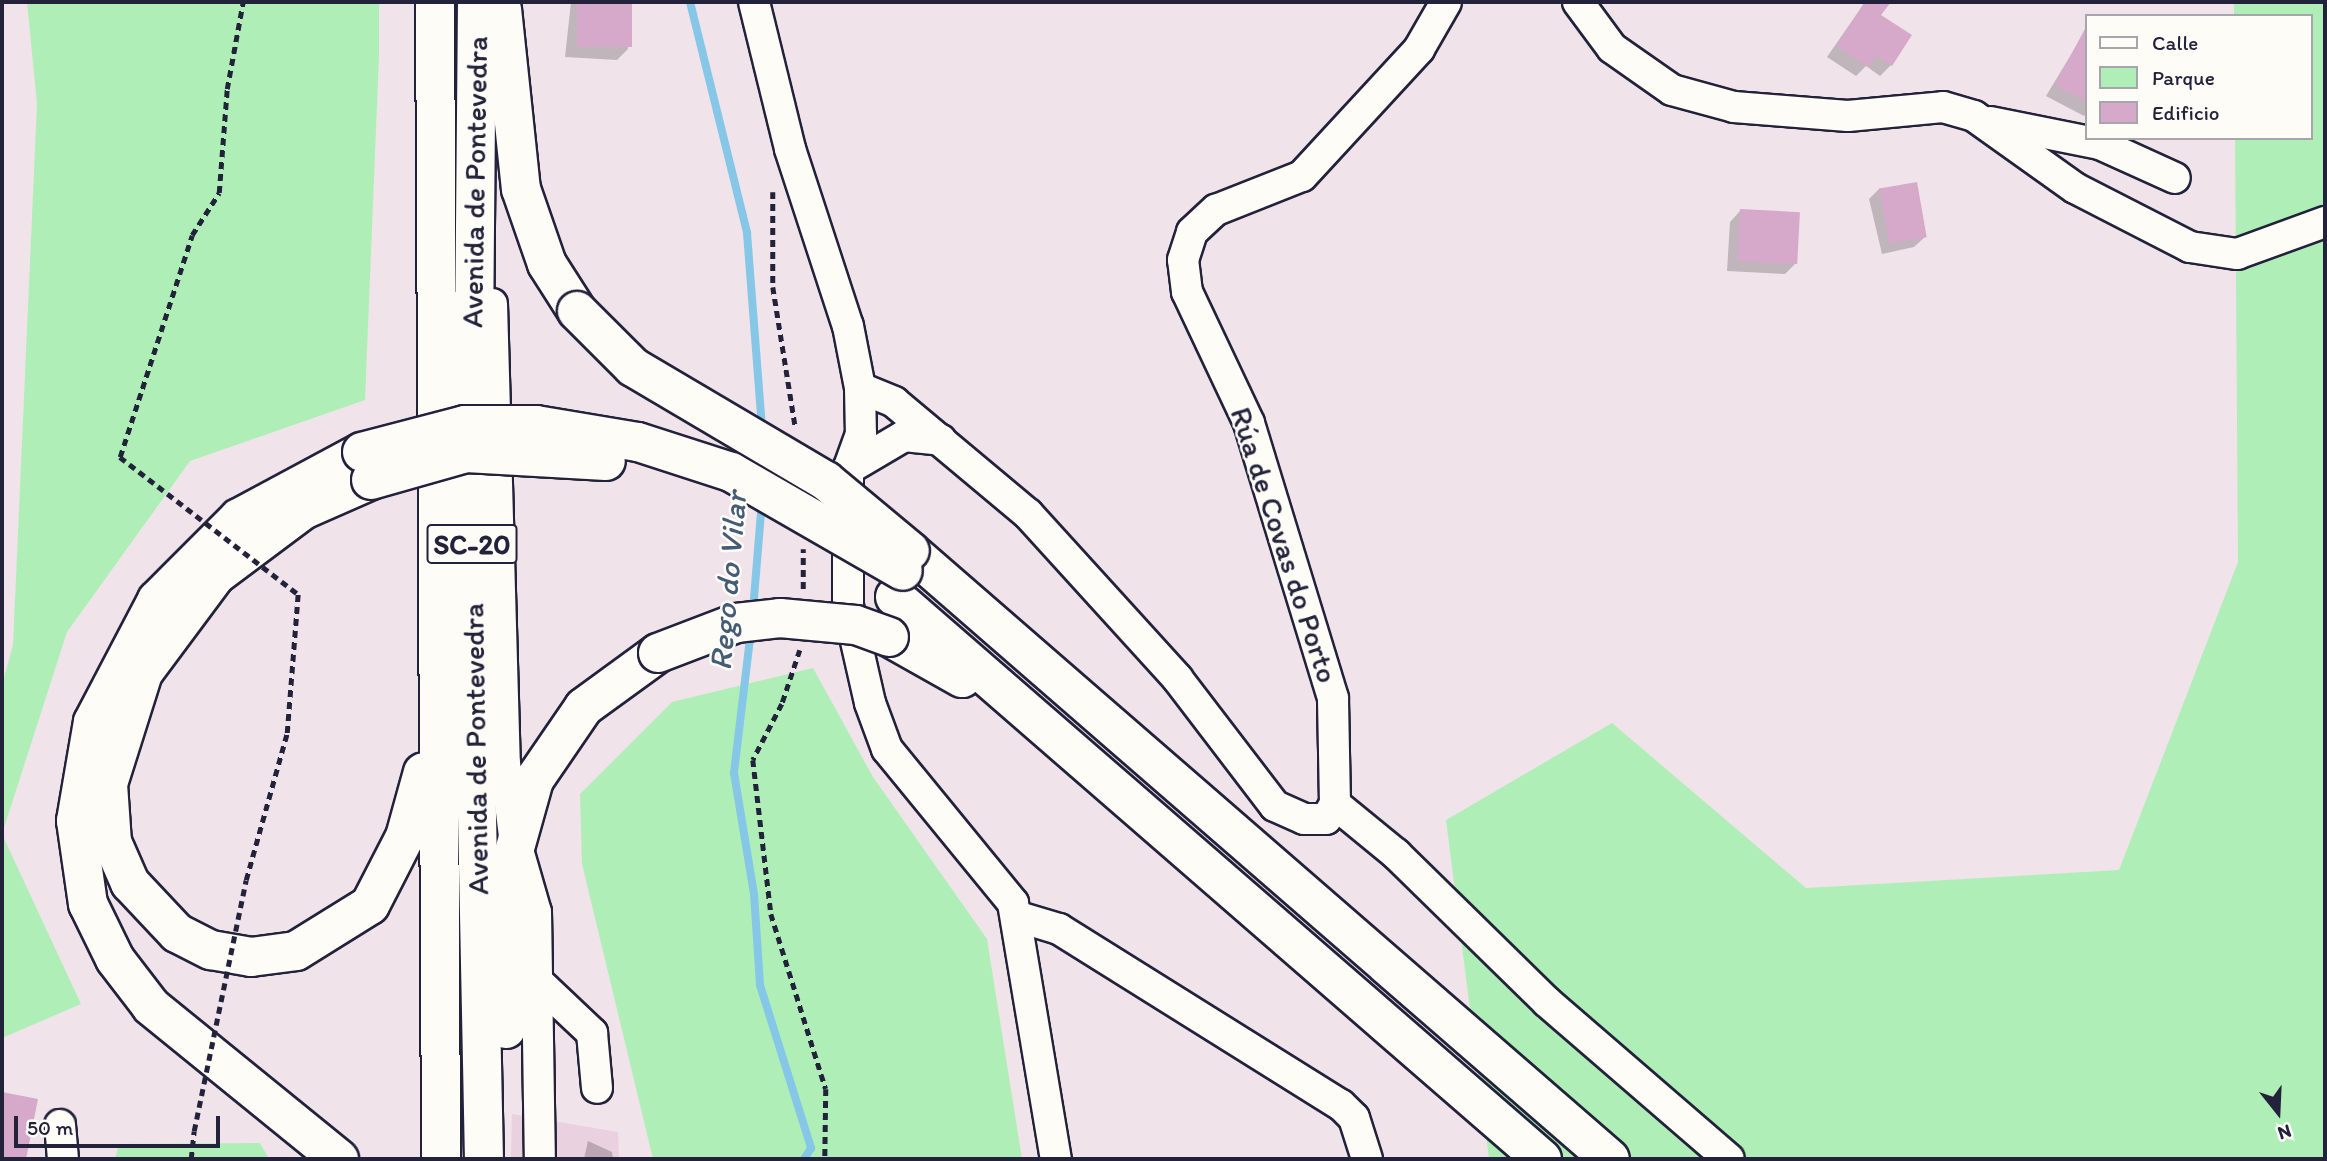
<!DOCTYPE html>
<html>
<head>
<meta charset="utf-8">
<style>
	body { margin:0 }
	#map { position:relative; width:2327px; height:1161px; overflow:hidden; background:#f1e3ea; font-family:Itim,sans-serif }
	div>[style] { position:absolute }
	.built>* { inset:0; background:#e9d1e0 }
	.green>* { inset:0; background:#afefb7 }
	.shadow>* { inset:0; background:#0003 }
	.stream>* { height:8px; margin:-4px; padding:0 4px; transform-origin:4px; border-radius:4px; background:#86c7e7 }
	.building>* { inset:0; background:#d6a8ca; transform-origin:0 0 }
	.path>* { height:4.5px; margin-top:-2.25px; transform-origin:0; background:repeating-linear-gradient(90deg,#22223b 0 7px,transparent 0 12px) }
	.roads { filter:drop-shadow(2px 0 #22223b) drop-shadow(-2px 0 #22223b) drop-shadow(0 2px #22223b) drop-shadow(0 -2px #22223b) }
	.minor>* { height:30px; margin:-15px; padding:0 15px; transform-origin:15px; border-radius:15px; background:#fdfcf7 }
	.highway>* { height:38px; margin:-19px; padding:0 19px; transform-origin:19px; border-radius:19px; background:#fdfcf7 }
	.path-bridge>* { height:4.5px; margin-top:-2.25px; transform-origin:0; background:repeating-linear-gradient(90deg,#22223b 0 7px,transparent 0 12px) }
	.bridges { filter:drop-shadow(2px 0 #22223b) drop-shadow(-2px 0 #22223b) drop-shadow(0 2px #22223b) drop-shadow(0 -2px #22223b) }
	.highway-bridge>* { height:38px; margin:-19px; padding:0 19px; transform-origin:19px; border-radius:19px; background:#fdfcf7 }
	span { translate:-50% -50%; white-space:nowrap; text-align:center; line-height:1.15; -webkit-text-stroke:5px #fdfcf7; paint-order:stroke }
	.shield-label span { padding:2px 5px; background:#fdfcf7; border:2px solid; border-radius:5px; -webkit-text-stroke-width:0 }
	.shield-label { font-size:28px; color:#22223b; font-weight:700 }
	.street-label { font-size:30px; color:#22223b }
	.water-label { font-size:32px; color:#455c77; font-style:italic }
	.frame { position:absolute; inset:0; border:4px solid #22223b; pointer-events:none }
	.legend { position:absolute; left:2085px; top:14px; width:228px; height:126px; box-sizing:border-box; background:#fdfcf7; border:2px solid #a5a5ac; margin:0; padding:9px 12px; list-style:none; font-size:21px; color:#22223b }
	.legend li { display:flex; align-items:center; gap:14px; height:35px }
	.legend b { width:35px; border:2px solid #a5a5ac }
	.north { position:absolute; left:2243px; top:1077px; width:70px; height:70px; -webkit-text-stroke:5px #fdfcf7; paint-order:stroke; rotate:162deg; font-size:19px; font-weight:700; line-height:28px; text-align:center; color:#22223b }
	.north::after { content:''; display:block; margin:auto; width:24px; height:32px; background:#22223b; clip-path:polygon(50% 0,100% 100%,50% 72%,0 100%) }
	.scale { position:absolute; left:14px; top:1116px; width:206px; height:32px; box-sizing:border-box; border:4px solid #22223b; border-top:0; padding-left:9px; font-size:21px; line-height:24px; white-space:nowrap; color:#22223b; -webkit-text-stroke:5px #fdfcf7; paint-order:stroke }
</style>
</head>
<body>
<div id="map">
	<div class="built">
		<i style="clip-path:polygon(512px 1114px,618px 1132px,619px 1159px,511px 1159px)"></i>
	</div>
	<div class="green">
		<i style="clip-path:polygon(27px 2px,379px 2px,379px 56px,365px 400px,190px 461px,67px 632px,2px 834px,81px 1004px,2px 1038px,2px 685px,13px 645px,37px 104px)"></i>
		<i style="clip-path:polygon(2234px 2px,2325px 2px,2325px 1159px,1489px 1159px,1446px 820px,1612px 723px,1806px 888px,2119px 870px,2238px 562px,2235px 138px,2311px 138px,2311px 16px,2234px 16px)"></i>
		<i style="clip-path:polygon(813px 668px,873px 777px,987px 939px,1022px 1159px,653px 1159px,582px 864px,580px 794px,672px 702px)"></i>
		<i style="clip-path:polygon(260px 1143px,269px 1159px,115px 1159px,119px 1144px)"></i>
	</div>
	<div class="shadow">
		<i style="clip-path:polygon(571px 2px,631px 2px,628px 49px,617px 60px,565px 57px)"></i>
		<i style="clip-path:polygon(1865px 2px,1884px 7px,1879px 16px,1891px 65px,1880px 76px,1866px 66px,1856px 76px,1827px 57px)"></i>
		<i style="clip-path:polygon(2084px 33px,2087px 112px,2084px 116px,2046px 96px)"></i>
		<i style="clip-path:polygon(1880px 188px,1925px 237px,1914px 247px,1882px 254px,1869px 199px)"></i>
		<i style="clip-path:polygon(1740px 211px,1796px 263px,1785px 274px,1727px 271px,1730px 222px)"></i>
		<i style="clip-path:polygon(588px 1141px,612px 1152px,613px 1159px,584px 1159px)"></i>
	</div>
	<div class="stream">
		<i style="left:690px;top:2px;width:238px;rotate:76.1deg"></i>
		<i style="left:747px;top:233px;width:197px;rotate:85.6deg"></i>
		<i style="left:753px;top:610px;width:109px;rotate:-85.3deg"></i>
		<i style="left:751px;top:630px;width:144px;rotate:96.8deg"></i>
		<i style="left:734px;top:773px;width:123px;rotate:80.6deg"></i>
		<i style="left:754px;top:894px;width:91px;rotate:86.2deg"></i>
		<i style="left:760px;top:985px;width:171px;rotate:72.6deg"></i>
		<i style="left:811px;top:1148px;width:13px;rotate:122deg"></i>
	</div>
	<div class="building">
		<i style="left:577px;top:2px;width:55px;height:45px"></i>
		<i style="clip-path:polygon(1865px 2px,1891px 2px,1881px 15px,1912px 35px,1892px 66px,1876px 56px,1868px 67px,1836px 46px)"></i>
		<i style="clip-path:polygon(2087px 25px,2087px 102px,2055px 85px)"></i>
		<i style="left:1917px;top:182px;width:56px;height:38px;rotate:80deg"></i>
		<i style="left:1740px;top:209px;width:60px;height:52px;rotate:3deg"></i>
		<i style="clip-path:polygon(2px 1092px,38px 1099px,26px 1159px,2px 1159px)"></i>
	</div>
	<div class="path">
		<i style="left:773px;top:192px;width:95px;rotate:90deg"></i>
		<i style="left:773px;top:287px;width:140px;rotate:80.9deg"></i>
		<i style="left:120px;top:457px;width:233px;rotate:-72deg"></i>
		<i style="left:192px;top:235px;width:50px;rotate:-57.3deg"></i>
		<i style="left:219px;top:193px;width:104px;rotate:-85.6deg"></i>
		<i style="left:227px;top:89px;width:88px;rotate:-79.6deg"></i>
		<i style="left:803px;top:589px;width:40px;rotate:-90deg"></i>
		<i style="left:800px;top:650px;width:57px;rotate:108.4deg"></i>
		<i style="left:782px;top:704px;width:63px;rotate:117.4deg"></i>
		<i style="left:753px;top:760px;width:155px;rotate:83.3deg"></i>
		<i style="left:771px;top:914px;width:183px;rotate:72.6deg"></i>
		<i style="left:826px;top:1089px;width:70px;rotate:90.8deg"></i>
		<i style="left:246px;top:880px;width:153px;rotate:-74.4deg"></i>
		<i style="left:287px;top:733px;width:139px;rotate:-85.5deg"></i>
		<i style="left:191px;top:1159px;width:28px;rotate:-84deg"></i>
	</div>
	<div class="roads">
		<div class="minor">
			<i style="left:754px;top:2px;width:151px;rotate:76.2deg"></i>
			<i style="left:790px;top:149px;width:186px;rotate:71.9deg"></i>
			<i style="left:848px;top:326px;width:63px;rotate:79deg"></i>
			<i style="left:860px;top:388px;width:46px;rotate:88.8deg"></i>
			<i style="left:861px;top:434px;width:37px;rotate:110deg"></i>
			<i style="left:848px;top:469px;width:137px;rotate:90deg"></i>
			<i style="left:848px;top:606px;width:99px;rotate:77.2deg"></i>
			<i style="left:870px;top:703px;width:49px;rotate:69.7deg"></i>
			<i style="left:887px;top:749px;width:199px;rotate:50.7deg"></i>
			<i style="left:1013px;top:903px;width:260px;rotate:80.5deg"></i>
			<i style="left:1578px;top:2px;width:57px;rotate:53.5deg"></i>
			<i style="left:1612px;top:48px;width:73px;rotate:35deg"></i>
			<i style="left:1672px;top:90px;width:64px;rotate:15.3deg"></i>
			<i style="left:1734px;top:107px;width:114px;rotate:4.5deg"></i>
			<i style="left:1848px;top:116px;width:95px;rotate:-5.4deg"></i>
			<i style="left:1943px;top:107px;width:32px;rotate:16deg"></i>
			<i style="left:1974px;top:116px;width:124px;rotate:35.5deg"></i>
			<i style="left:2075px;top:188px;width:129px;rotate:27.2deg"></i>
			<i style="left:2190px;top:247px;width:48px;rotate:8.5deg"></i>
			<i style="left:2237px;top:254px;width:94px;rotate:-20deg"></i>
			<i style="left:1990px;top:122px;width:112px;rotate:11.3deg"></i>
			<i style="left:2100px;top:144px;width:82px;rotate:24.4deg"></i>
			<i style="left:492px;top:304px;width:459px;rotate:88.4deg"></i>
			<i style="left:505px;top:763px;width:74px;rotate:83deg"></i>
			<i style="left:514px;top:836px;width:79px;rotate:73.9deg"></i>
			<i style="left:536px;top:912px;width:247px;rotate:89.1deg"></i>
			<i style="left:860px;top:388px;width:37px;rotate:22deg"></i>
			<i style="left:894px;top:402px;width:175px;rotate:39.9deg"></i>
			<i style="left:1028px;top:514px;width:222px;rotate:47.7deg"></i>
			<i style="left:1177px;top:678px;width:161px;rotate:52.6deg"></i>
			<i style="left:1275px;top:806px;width:32px;rotate:24deg"></i>
			<i style="left:1304px;top:819px;width:22px"></i>
			<i style="left:1326px;top:819px;width:17px;rotate:-59deg"></i>
			<i style="left:848px;top:469px;width:65px;rotate:-30.5deg"></i>
			<i style="left:904px;top:436px;width:37px;rotate:6deg"></i>
			<i style="left:1335px;top:804px;width:106px;rotate:-91.1deg"></i>
			<i style="left:1333px;top:698px;width:288px;rotate:-107deg"></i>
			<i style="left:1249px;top:423px;width:145px;rotate:-115.3deg"></i>
			<i style="left:1187px;top:292px;width:32px;rotate:-97deg"></i>
			<i style="left:1183px;top:260px;width:29px;rotate:-72deg"></i>
			<i style="left:1192px;top:232px;width:33px;rotate:-43deg"></i>
			<i style="left:1216px;top:210px;width:92px;rotate:-21.6deg"></i>
			<i style="left:1302px;top:176px;width:173px;rotate:-47.3deg"></i>
			<i style="left:1419px;top:49px;width:54px;rotate:-60.1deg"></i>
			<i style="left:1335px;top:804px;width:79px;rotate:39.3deg"></i>
			<i style="left:1396px;top:854px;width:211px;rotate:44.4deg"></i>
			<i style="left:1547px;top:1002px;width:240px;rotate:40.8deg"></i>
			<i style="left:1019px;top:917px;width:42px;rotate:16.7deg"></i>
			<i style="left:1059px;top:929px;width:332px;rotate:32deg"></i>
			<i style="left:1341px;top:1105px;width:18px;rotate:45deg"></i>
			<i style="left:1354px;top:1118px;width:43px;rotate:72.4deg"></i>
			<i style="left:537px;top:981px;width:76px;rotate:43.4deg"></i>
			<i style="left:592px;top:1033px;width:55px;rotate:84.8deg"></i>
			<i style="left:60px;top:1125px;width:34px;rotate:85deg"></i>
		</div>
		<div class="highway">
			<i style="left:435px;top:2px;width:1157px;rotate:89.7deg"></i>
			<i style="left:477px;top:2px;width:566px;rotate:90.51deg"></i>
			<i style="left:472px;top:568px;width:591px;rotate:88.84deg"></i>
			<i style="left:502px;top:9px;width:181px;rotate:84deg"></i>
			<i style="left:521px;top:189px;width:79px;rotate:70.9deg"></i>
			<i style="left:547px;top:264px;width:56px;rotate:57.4deg"></i>
			<i style="left:371px;top:480px;width:74px;rotate:156.2deg"></i>
			<i style="left:303px;top:510px;width:109px;rotate:143.2deg"></i>
			<i style="left:216px;top:575px;width:122px;rotate:126.7deg"></i>
			<i style="left:143px;top:673px;width:116px;rotate:107.5deg"></i>
			<i style="left:108px;top:784px;width:58px;rotate:86.1deg"></i>
			<i style="left:112px;top:842px;width:45px;rotate:66.3deg"></i>
			<i style="left:130px;top:883px;width:69px;rotate:46.8deg"></i>
			<i style="left:177px;top:933px;width:38px;rotate:27deg"></i>
			<i style="left:211px;top:950px;width:41px;rotate:9.9deg"></i>
			<i style="left:251px;top:957px;width:45px;rotate:-7.6deg"></i>
			<i style="left:296px;top:951px;width:87px;rotate:-31.9deg"></i>
			<i style="left:370px;top:905px;width:76px;rotate:-62.8deg"></i>
			<i style="left:405px;top:837px;width:67px;rotate:-74.5deg"></i>
			<i style="left:910px;top:551px;width:927px;rotate:40.98deg"></i>
			<i style="left:895px;top:597px;width:857px;rotate:40.98deg"></i>
			<i style="left:889px;top:637px;width:84px;rotate:29.3deg"></i>
			<i style="left:506px;top:1029px;width:163px;rotate:-88.6deg"></i>
			<i style="left:510px;top:866px;width:89px;rotate:-74.4deg"></i>
			<i style="left:534px;top:780px;width:88px;rotate:-55.6deg"></i>
			<i style="left:584px;top:707px;width:92px;rotate:-36.1deg"></i>
			<i style="left:339px;top:1159px;width:242px;rotate:-140.9deg"></i>
			<i style="left:151px;top:1006px;width:59px;rotate:-127.5deg"></i>
			<i style="left:115px;top:959px;width:61px;rotate:-116.1deg"></i>
			<i style="left:88px;top:904px;width:84px;rotate:-98.2deg"></i>
			<i style="left:76px;top:821px;width:100px;rotate:-80.3deg"></i>
			<i style="left:93px;top:722px;width:138px;rotate:-62.3deg"></i>
			<i style="left:157px;top:600px;width:116px;rotate:-45deg"></i>
			<i style="left:239px;top:518px;width:140px;rotate:-28.2deg"></i>
		</div>
	</div>
	<div class="path-bridge">
		<i style="left:120px;top:457px;width:225px;rotate:37.6deg"></i>
		<i style="left:194px;top:1131px;width:256px;rotate:-78.3deg"></i>
	</div>
	<div class="bridges">
		<div class="highway-bridge">
			<i style="left:577px;top:311px;width:79px;rotate:45deg"></i>
			<i style="left:633px;top:367px;width:224px;rotate:30.6deg"></i>
			<i style="left:826px;top:481px;width:109px;rotate:39.8deg"></i>
			<i style="left:362px;top:452px;width:106px;rotate:-14.7deg"></i>
			<i style="left:465px;top:425px;width:71px"></i>
			<i style="left:536px;top:425px;width:103px;rotate:9.5deg"></i>
			<i style="left:638px;top:442px;width:98px;rotate:17.9deg"></i>
			<i style="left:731px;top:472px;width:198px;rotate:29.9deg"></i>
			<i style="left:371px;top:480px;width:99px;rotate:-15.9deg"></i>
			<i style="left:466px;top:453px;width:140px;rotate:3.3deg"></i>
			<i style="left:658px;top:653px;width:84px;rotate:-21deg"></i>
			<i style="left:736px;top:623px;width:44px;rotate:-6.5deg"></i>
			<i style="left:780px;top:618px;width:76px;rotate:5.3deg"></i>
			<i style="left:856px;top:625px;width:35px;rotate:20deg"></i>
		</div>
	</div>
	<div class="shield-label">
		<span style="left:472px;top:544px">SC-20</span>
	</div>
	<div class="street-label">
		<span style="left:475px;top:182px;rotate:-89deg">Avenida de Pontevedra</span>
		<span style="left:1284px;top:545px;rotate:72deg">Rúa de Covas do Porto</span>
		<span style="left:476px;top:749px;rotate:-91deg">Avenida de Pontevedra</span>
	</div>
	<div class="water-label">
		<span style="left:728px;top:581px;rotate:-85deg">Rego do Vilar</span>
	</div>
	<div class="frame"></div>
	<ul class="legend">
	<li><b style="height:9px;background:#fdfcf7"></b>Calle</li>
	<li><b style="height:19px;background:#afefb7"></b>Parque</li>
	<li><b style="height:19px;background:#d6a8ca"></b>Edificio</li>
	</ul>
	<div class="north">N</div>
	<div class="scale">50 m</div>
</div>
</body>
</html>
